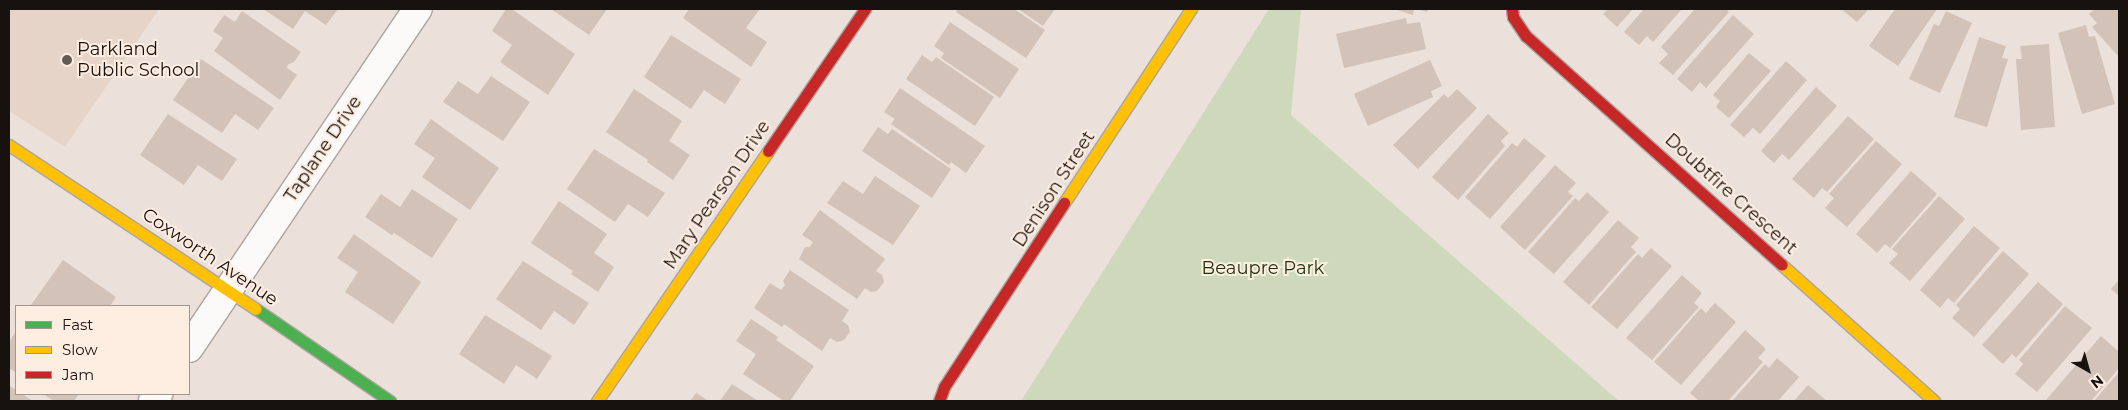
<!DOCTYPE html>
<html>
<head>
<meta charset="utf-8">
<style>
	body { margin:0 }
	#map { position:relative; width:2128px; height:410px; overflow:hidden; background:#ebe1da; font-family:Montserrat,sans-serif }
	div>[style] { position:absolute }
	.built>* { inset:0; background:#e6d4c8 }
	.green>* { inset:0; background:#cdd9ba }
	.building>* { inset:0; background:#d2c2b7 }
	.roads { filter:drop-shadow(1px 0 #aca49f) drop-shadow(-1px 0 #aca49f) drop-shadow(0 1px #aca49f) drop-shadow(0 -1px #aca49f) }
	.street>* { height:28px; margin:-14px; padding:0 14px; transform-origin:14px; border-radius:14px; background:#fcfaf9 }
	.fast>* { height:11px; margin:-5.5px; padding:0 5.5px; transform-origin:5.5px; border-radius:5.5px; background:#4caf50 }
	.slow>* { height:11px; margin:-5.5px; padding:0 5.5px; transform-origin:5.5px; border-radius:5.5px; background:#ffc107 }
	.jam>* { height:11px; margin:-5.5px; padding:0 5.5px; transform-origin:5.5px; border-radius:5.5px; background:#c62828 }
	.dots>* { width:14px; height:14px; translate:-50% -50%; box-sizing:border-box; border:2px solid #feede1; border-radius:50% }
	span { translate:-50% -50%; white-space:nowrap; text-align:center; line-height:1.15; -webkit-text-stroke:4px #feede1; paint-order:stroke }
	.poi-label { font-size:18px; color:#18120e }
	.left { translate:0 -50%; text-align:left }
	.street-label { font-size:18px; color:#18120e }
	.park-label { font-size:18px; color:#1c3207 }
	.frame { position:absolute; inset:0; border:10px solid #18120e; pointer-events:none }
	.legend { position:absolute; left:15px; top:305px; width:175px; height:90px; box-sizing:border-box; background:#feede1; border:1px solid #a2958d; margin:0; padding:6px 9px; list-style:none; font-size:15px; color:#18120e }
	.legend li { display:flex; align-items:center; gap:10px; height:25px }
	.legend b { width:25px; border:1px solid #a2958d }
	.north { position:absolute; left:2063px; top:345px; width:50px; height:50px; -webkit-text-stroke:4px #feede1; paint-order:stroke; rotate:142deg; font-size:14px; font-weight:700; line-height:20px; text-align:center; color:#18120e }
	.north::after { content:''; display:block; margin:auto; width:18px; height:22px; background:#18120e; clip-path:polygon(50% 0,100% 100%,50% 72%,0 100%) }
</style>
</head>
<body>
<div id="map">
	<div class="built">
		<i style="clip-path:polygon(9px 9px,159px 9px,65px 147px,9px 111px)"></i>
	</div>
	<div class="green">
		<i style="clip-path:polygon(1269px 9px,1301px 9px,1291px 115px,1619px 401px,1021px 401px)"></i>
	</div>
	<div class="building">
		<i style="clip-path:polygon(263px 9px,338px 9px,326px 25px,305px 11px,293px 29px)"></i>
		<i style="clip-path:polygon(506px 9px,512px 9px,575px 54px,548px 95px,500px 62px,512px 45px,492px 31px)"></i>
		<i style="clip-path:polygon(551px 9px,607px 9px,589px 35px)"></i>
		<i style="clip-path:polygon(689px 9px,759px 10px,746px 28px,767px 42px,751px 67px,683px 18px)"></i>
		<i style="clip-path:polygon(958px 9px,1014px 9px,1045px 30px,1026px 58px,956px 12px)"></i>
		<i style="clip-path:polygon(1018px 9px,1055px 9px,1043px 26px)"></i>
		<i style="clip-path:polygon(1394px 9px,1414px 9px,1413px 15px)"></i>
		<i style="clip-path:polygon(1416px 9px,1428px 9px,1427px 12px)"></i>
		<i style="clip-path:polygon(1608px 9px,1633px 9px,1617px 27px,1603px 14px)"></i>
		<i style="clip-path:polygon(1644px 9px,1682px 9px,1653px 42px,1647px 36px,1639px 45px,1624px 32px)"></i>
		<i style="clip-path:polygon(1695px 9px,1726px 9px,1729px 12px,1673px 75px,1659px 63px,1668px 54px,1661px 47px)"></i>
		<i style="clip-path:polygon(1841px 9px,1869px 9px,1857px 22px)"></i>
		<i style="clip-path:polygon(1895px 9px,1937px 9px,1898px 66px,1869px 46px)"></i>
		<i style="clip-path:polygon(2095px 9px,2119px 9px,2119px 57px,2092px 27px,2097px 23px,2089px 14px)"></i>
		<i style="clip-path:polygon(242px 11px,301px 52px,294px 62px,289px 64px,286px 67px,297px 75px,280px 100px,214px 51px,223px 38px,213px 31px,224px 15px,235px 22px)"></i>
		<i style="clip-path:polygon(1946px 11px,1972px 23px,1940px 93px,1909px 79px,1934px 24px,1939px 26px)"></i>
		<i style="clip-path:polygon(1733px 15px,1754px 34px,1706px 88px,1700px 82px,1692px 92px,1677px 79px)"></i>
		<i style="clip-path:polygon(1406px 18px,1407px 24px,1420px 22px,1426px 49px,1344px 68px,1336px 34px)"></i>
		<i style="clip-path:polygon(950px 22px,1019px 69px,1000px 98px,941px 58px,944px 53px,934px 46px)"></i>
		<i style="clip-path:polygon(2086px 25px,2089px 37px,2095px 36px,2115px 104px,2082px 114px,2058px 33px)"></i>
		<i style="clip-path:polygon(671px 35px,741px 79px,725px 104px,704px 90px,691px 109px,644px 77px)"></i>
		<i style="clip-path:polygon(1979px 37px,2006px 46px,2002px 58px,2008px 59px,1987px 127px,1954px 117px)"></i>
		<i style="clip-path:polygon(2049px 44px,2055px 127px,2021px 130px,2016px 59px,2022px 59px,2020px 46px)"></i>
		<i style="clip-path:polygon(1749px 53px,1771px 71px,1729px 118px,1716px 107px,1720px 101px,1713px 95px)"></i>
		<i style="clip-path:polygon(922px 55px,932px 62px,936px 57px,994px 97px,975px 126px,906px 79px)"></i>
		<i style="clip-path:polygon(201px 59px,274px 108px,258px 130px,235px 114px,222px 133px,173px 100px)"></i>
		<i style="clip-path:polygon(1430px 60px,1442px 86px,1431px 91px,1433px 97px,1368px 126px,1354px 94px)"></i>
		<i style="clip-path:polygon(1786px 61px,1807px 80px,1760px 134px,1753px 128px,1744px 137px,1730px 125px)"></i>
		<i style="clip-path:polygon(491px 76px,530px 102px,503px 141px,443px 102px,458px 81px,478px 94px)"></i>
		<i style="clip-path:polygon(1816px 87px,1837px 106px,1789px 160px,1782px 154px,1774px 163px,1761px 151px)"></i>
		<i style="clip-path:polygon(900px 88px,985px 146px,966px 173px,951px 162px,949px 165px,891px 124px,895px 119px,884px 112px)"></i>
		<i style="clip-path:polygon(634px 89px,682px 121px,669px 141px,690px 155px,673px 180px,647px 162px,648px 160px,606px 132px)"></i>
		<i style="clip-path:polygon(1457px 89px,1477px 108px,1418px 169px,1393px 145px,1444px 94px,1448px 98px)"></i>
		<i style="clip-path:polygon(168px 114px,237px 159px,222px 181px,198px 165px,184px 185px,140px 155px)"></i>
		<i style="clip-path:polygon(1488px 114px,1509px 133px,1501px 141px,1505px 146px,1458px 200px,1432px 177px)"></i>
		<i style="clip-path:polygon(1848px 116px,1874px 139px,1827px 192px,1822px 188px,1814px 198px,1792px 179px)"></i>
		<i style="clip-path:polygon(431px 119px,499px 168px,470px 210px,422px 177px,435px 158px,414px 144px)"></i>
		<i style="clip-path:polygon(878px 127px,888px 134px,892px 129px,951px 169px,932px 198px,862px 151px)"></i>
		<i style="clip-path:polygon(1524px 138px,1546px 156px,1490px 219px,1465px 197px,1512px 143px,1517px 147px)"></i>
		<i style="clip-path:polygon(1876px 141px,1902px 164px,1847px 227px,1825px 208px,1834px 198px,1829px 194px)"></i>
		<i style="clip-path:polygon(594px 149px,665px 193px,648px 217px,628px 204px,615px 222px,567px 189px)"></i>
		<i style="clip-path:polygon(1555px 165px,1576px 183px,1568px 192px,1573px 196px,1525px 250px,1500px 227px)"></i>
		<i style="clip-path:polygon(1911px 171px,1937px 194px,1890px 248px,1885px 244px,1877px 253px,1856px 234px)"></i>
		<i style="clip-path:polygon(875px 176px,920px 206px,893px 245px,827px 203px,843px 181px,863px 194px)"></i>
		<i style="clip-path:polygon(412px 189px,458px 219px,432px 258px,394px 233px,392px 235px,365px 217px,381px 194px,400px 207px)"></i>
		<i style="clip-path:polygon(1587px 192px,1609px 212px,1554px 274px,1528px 252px,1575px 198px,1579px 201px)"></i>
		<i style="clip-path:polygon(1939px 196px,1965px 219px,1910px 281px,1889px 263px,1898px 254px,1892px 249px)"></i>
		<i style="clip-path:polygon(559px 201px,607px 234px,594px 253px,614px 267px,598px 292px,571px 274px,573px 271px,531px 243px)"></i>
		<i style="clip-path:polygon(820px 210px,885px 259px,876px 271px,882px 275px,884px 282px,877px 291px,871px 292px,865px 288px,857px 299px,799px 259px,805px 247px,810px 247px,813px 242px,802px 235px)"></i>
		<i style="clip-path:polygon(1618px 220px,1639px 238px,1631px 247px,1636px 252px,1589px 305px,1563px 282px)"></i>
		<i style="clip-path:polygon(1974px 226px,2000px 248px,1954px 303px,1948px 298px,1940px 308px,1920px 290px)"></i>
		<i style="clip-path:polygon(354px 234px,421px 282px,393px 324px,345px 292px,358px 272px,337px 258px)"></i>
		<i style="clip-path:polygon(1651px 248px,1672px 266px,1617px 329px,1591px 307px,1638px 254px,1642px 258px)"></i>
		<i style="clip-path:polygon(2003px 251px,2029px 274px,1974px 337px,1952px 318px,1960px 309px,1956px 305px)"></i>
		<i style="clip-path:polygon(63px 260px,116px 297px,110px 306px,31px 305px)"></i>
		<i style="clip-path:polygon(523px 261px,589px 303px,574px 325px,554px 311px,541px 330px,496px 299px)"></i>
		<i style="clip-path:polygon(790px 270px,849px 310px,842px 321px,848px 325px,850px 332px,844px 340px,837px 342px,830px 338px,822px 351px,784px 324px,782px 327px,754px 308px,770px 283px,781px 290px,785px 285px,783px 281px)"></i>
		<i style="clip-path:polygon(1682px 275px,1702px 293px,1694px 303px,1699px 307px,1652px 360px,1626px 338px)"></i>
		<i style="clip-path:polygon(2119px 280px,2119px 296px,2111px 289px)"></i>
		<i style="clip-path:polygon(2038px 282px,2063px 304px,2016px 358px,2012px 354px,2003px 364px,1982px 345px)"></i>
		<i style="clip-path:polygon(1715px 303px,1736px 322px,1681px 385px,1654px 362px,1701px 308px,1706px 313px)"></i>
		<i style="clip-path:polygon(2065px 306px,2092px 328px,2037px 392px,2015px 374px,2023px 364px,2019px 360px)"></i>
		<i style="clip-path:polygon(485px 315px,552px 356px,537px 379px,516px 365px,504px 384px,459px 354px)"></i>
		<i style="clip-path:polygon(751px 319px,778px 337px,776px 340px,814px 366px,790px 401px,784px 401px,743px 374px,756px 354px,736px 341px)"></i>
		<i style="clip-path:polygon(1745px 330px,1766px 349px,1758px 358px,1763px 362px,1728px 401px,1699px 401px,1690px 393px)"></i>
		<i style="clip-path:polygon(16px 331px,16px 373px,9px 368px,9px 342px)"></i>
		<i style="clip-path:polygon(2101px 336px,2119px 352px,2119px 368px,2091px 401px,2047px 401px,2046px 400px)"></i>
		<i style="clip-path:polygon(1777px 358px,1799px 377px,1778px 401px,1732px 401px,1765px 364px,1769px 368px)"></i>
		<i style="clip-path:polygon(2119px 372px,2119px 401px,2094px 401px)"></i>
		<i style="clip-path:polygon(732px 384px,758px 401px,720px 401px)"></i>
		<i style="clip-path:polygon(9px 385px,16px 390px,16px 394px,22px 394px,33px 401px,9px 401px)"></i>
		<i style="clip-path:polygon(1808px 385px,1827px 401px,1794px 401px)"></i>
		<i style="clip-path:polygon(696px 393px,709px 401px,690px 401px)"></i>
		<i style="clip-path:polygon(43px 394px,79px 394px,74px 401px,54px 401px)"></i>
	</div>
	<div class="roads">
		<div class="street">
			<i style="left:189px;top:348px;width:409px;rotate:-56deg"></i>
			<i style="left:153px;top:401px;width:9px;rotate:-54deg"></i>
		</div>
		<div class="fast">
			<i style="left:256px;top:309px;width:163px;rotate:34.5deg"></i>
		</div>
		<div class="slow">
			<i style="left:9px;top:145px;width:296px;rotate:33.6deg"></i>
			<i style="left:1064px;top:203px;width:232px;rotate:-56.8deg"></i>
			<i style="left:1782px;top:265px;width:204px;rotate:41.8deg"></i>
			<i style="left:597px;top:401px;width:303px;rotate:-55.6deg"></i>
		</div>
		<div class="jam">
			<i style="left:1512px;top:9px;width:8px;rotate:83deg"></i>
			<i style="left:1513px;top:17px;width:23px;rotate:56deg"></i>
			<i style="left:1526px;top:36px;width:343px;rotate:41.8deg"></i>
			<i style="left:768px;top:151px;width:172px;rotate:-55.7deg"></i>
			<i style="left:939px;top:401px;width:15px;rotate:-70deg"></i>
			<i style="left:944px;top:387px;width:220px;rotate:-56.9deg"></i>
		</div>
	</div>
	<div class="dots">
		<i style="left:67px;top:60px;background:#625a55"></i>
	</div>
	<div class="poi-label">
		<span class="left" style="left:77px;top:60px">Parkland<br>Public School</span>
	</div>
	<div class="street-label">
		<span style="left:323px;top:149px;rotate:-56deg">Taplane Drive</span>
		<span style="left:1054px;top:189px;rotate:-57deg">Denison Street</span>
		<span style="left:1731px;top:194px;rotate:42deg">Doubtfire Crescent</span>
		<span style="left:717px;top:195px;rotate:-56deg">Mary Pearson Drive</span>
		<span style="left:210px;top:257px;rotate:34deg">Coxworth Avenue</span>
	</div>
	<div class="park-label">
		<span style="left:1263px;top:268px">Beaupre Park</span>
	</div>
	<div class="frame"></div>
	<ul class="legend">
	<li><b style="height:6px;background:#4caf50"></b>Fast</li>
	<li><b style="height:6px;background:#ffc107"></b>Slow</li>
	<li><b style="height:6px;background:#c62828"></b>Jam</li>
	</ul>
	<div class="north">N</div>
</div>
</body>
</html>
